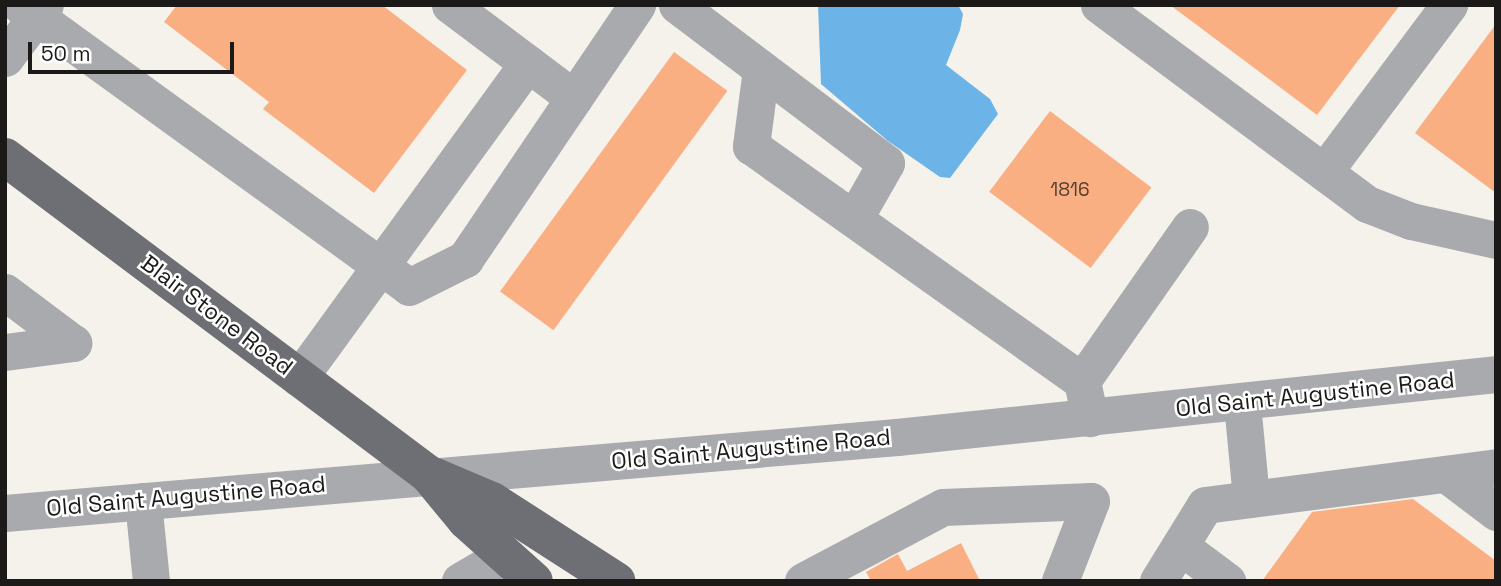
<!DOCTYPE html>
<html>
<head>
<meta charset="utf-8">
<style>
	body { margin:0 }
	#map { position:relative; width:1501px; height:586px; overflow:hidden; background:#f5f1eb; font-family:"Space Grotesk",sans-serif }
	div>[style] { position:absolute }
	.water>* { inset:0; background:#6cb3e8 }
	.building>* { inset:0; background:#faaf83; transform-origin:0 0 }
	.minor>* { height:37px; margin:-18.5px; padding:0 18.5px; transform-origin:18.5px; border-radius:18.5px; background:#a9aaad }
	.major>* { height:38px; margin:-19px; padding:0 19px; transform-origin:19px; border-radius:19px; background:#6d6f74 }
	span { translate:-50% -50%; white-space:nowrap; text-align:center; line-height:1.15; -webkit-text-stroke:5px #fff; paint-order:stroke }
	.number-label { font-size:19px; color:#533f33 }
	.number-label span { -webkit-text-stroke-width:0 }
	.street-label { font-size:23px; color:#1b1a18 }
	.frame { position:absolute; inset:0; border:7px solid #1b1a18; pointer-events:none }
	.scale { position:absolute; left:28px; top:42px; width:206px; height:32px; box-sizing:border-box; border:4px solid #1b1a18; border-top:0; padding-left:9px; font-size:21px; line-height:24px; white-space:nowrap; color:#1b1a18; -webkit-text-stroke:5px #fff; paint-order:stroke }
</style>
</head>
<body>
<div id="map">
	<div class="water">
		<i style="clip-path:polygon(818px 5px,958px 5px,963px 14px,960px 30px,946px 65px,990px 99px,998px 114px,950px 178px,940px 177px,888px 141px,821px 84px)"></i>
	</div>
	<div class="building">
		<i style="clip-path:polygon(177px 5px,382px 5px,467px 70px,374px 193px,263px 109px,269px 102px,164px 22px)"></i>
		<i style="clip-path:polygon(1170px 5px,1400px 5px,1317px 115px)"></i>
		<i style="clip-path:polygon(1496px 24px,1496px 193px,1415px 133px)"></i>
		<i style="left:674px;top:52px;width:66px;height:296px;rotate:36deg"></i>
		<i style="left:1050px;top:111px;width:127px;height:101px;rotate:37deg"></i>
		<i style="clip-path:polygon(1413px 499px,1496px 561px,1496px 581px,1262px 581px,1312px 512px)"></i>
		<i style="clip-path:polygon(961px 543px,980px 581px,871px 581px,866px 572px,898px 554px,907px 571px)"></i>
	</div>
	<div class="minor">
		<i style="left:20px;top:5px;width:480px;rotate:35.9deg"></i>
		<i style="left:409px;top:287px;width:63px;rotate:-26.6deg"></i>
		<i style="left:465px;top:259px;width:307px;rotate:-55.9deg"></i>
		<i style="left:450px;top:5px;width:155px;rotate:36.9deg"></i>
		<i style="left:677px;top:5px;width:262px;rotate:37.1deg"></i>
		<i style="left:886px;top:163px;width:64px;rotate:119.7deg"></i>
		<i style="left:1099px;top:5px;width:334px;rotate:36.6deg"></i>
		<i style="left:1367px;top:204px;width:47px;rotate:21.1deg"></i>
		<i style="left:1411px;top:221px;width:87px;rotate:12.6deg"></i>
		<i style="left:5px;top:58px;width:66px;rotate:-53deg"></i>
		<i style="left:761px;top:69px;width:78px;rotate:97.4deg"></i>
		<i style="left:751px;top:146px;width:406px;rotate:35.4deg"></i>
		<i style="left:1082px;top:381px;width:38px;rotate:78deg"></i>
		<i style="left:1324px;top:172px;width:209px;rotate:-53.2deg"></i>
		<i style="left:5px;top:292px;width:85px;rotate:36.9deg"></i>
		<i style="left:5px;top:352px;width:69px;rotate:-7.5deg"></i>
		<i style="left:299px;top:378px;width:389px;rotate:-54deg"></i>
		<i style="left:1082px;top:381px;width:188px;rotate:-55deg"></i>
		<i style="left:1242px;top:403px;width:96px;rotate:84.6deg"></i>
		<i style="left:1446px;top:474px;width:63px;rotate:37.2deg"></i>
		<i style="left:143px;top:501px;width:80px;rotate:84.3deg"></i>
		<i style="left:5px;top:513px;width:895px;rotate:-4.87deg"></i>
		<i style="left:897px;top:437px;width:602px;rotate:-6deg"></i>
		<i style="left:1180px;top:546px;width:59px;rotate:36.7deg"></i>
		<i style="left:460px;top:581px;width:50px;rotate:-30.2deg"></i>
		<i style="left:803px;top:581px;width:158px;rotate:-27.9deg"></i>
		<i style="left:943px;top:507px;width:148px;rotate:-2.3deg"></i>
		<i style="left:1091px;top:501px;width:86px;rotate:111.2deg"></i>
		<i style="left:1158px;top:581px;width:89px;rotate:-58.3deg"></i>
		<i style="left:1205px;top:505px;width:293px;rotate:-7.4deg"></i>
	</div>
	<div class="major">
		<i style="left:5px;top:157px;width:529px;rotate:36.85deg"></i>
		<i style="left:428px;top:474px;width:60px;rotate:50.4deg"></i>
		<i style="left:466px;top:520px;width:91px;rotate:41.9deg"></i>
		<i style="left:433px;top:476px;width:64px;rotate:23deg"></i>
		<i style="left:492px;top:501px;width:148px;rotate:32.8deg"></i>
	</div>
	<div class="number-label">
		<span style="left:1070px;top:190px">1816</span>
	</div>
	<div class="street-label">
		<span style="left:217px;top:315px;rotate:37deg">Blair Stone Road</span>
		<span style="left:1315px;top:394px;rotate:-6deg">Old Saint Augustine Road</span>
		<span style="left:751px;top:449px;rotate:-5deg">Old Saint Augustine Road</span>
		<span style="left:186px;top:496px;rotate:-5deg">Old Saint Augustine Road</span>
	</div>
	<div class="frame"></div>
	<div class="scale">50 m</div>
</div>
</body>
</html>
